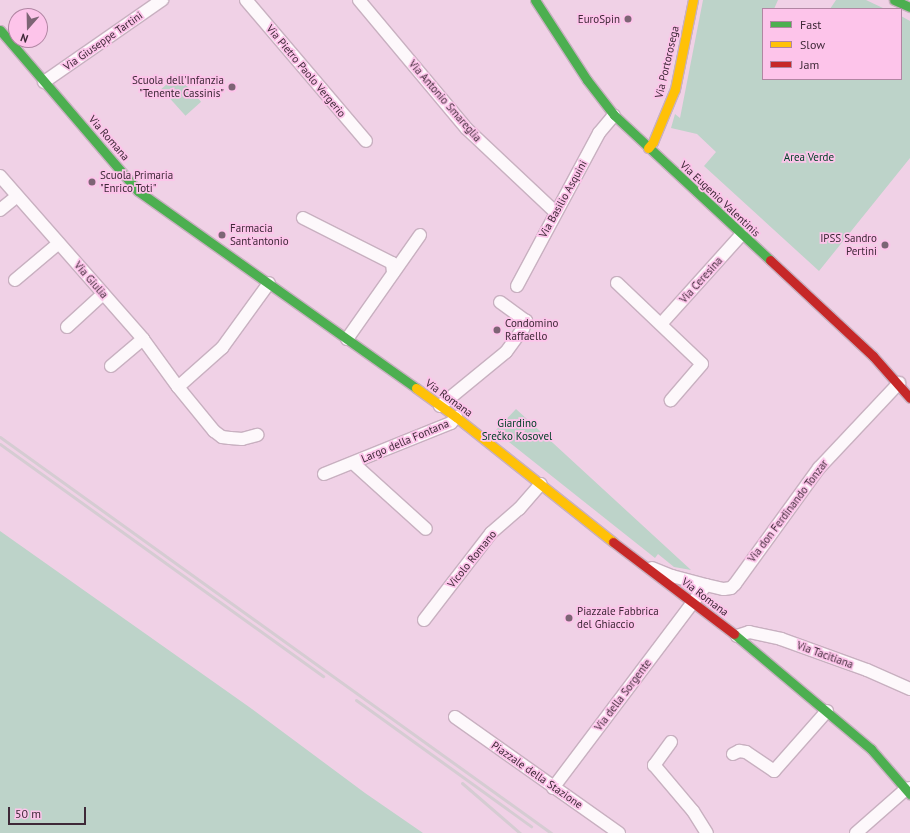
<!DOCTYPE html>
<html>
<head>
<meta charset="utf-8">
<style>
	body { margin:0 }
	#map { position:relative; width:910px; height:833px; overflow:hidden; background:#f0d1e6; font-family:"PT Sans",sans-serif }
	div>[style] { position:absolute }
	.green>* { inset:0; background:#bdd3c9; transform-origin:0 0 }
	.roads { filter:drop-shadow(1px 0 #c8b0c0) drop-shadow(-1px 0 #c8b0c0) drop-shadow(0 1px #c8b0c0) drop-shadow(0 -1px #c8b0c0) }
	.street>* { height:12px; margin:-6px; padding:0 6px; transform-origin:6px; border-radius:6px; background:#fdf8fb }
	.fast>* { height:9px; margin:-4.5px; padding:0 4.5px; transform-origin:4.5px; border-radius:4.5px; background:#4caf50 }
	.slow>* { height:9px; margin:-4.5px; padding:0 4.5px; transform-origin:4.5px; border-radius:4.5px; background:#ffc107 }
	.jam>* { height:9px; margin:-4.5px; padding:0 4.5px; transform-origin:4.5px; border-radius:4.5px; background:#c62828 }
	.rail>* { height:3px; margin:-1.5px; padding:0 1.5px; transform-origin:1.5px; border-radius:1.5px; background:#d5ccd2 }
	.dots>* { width:11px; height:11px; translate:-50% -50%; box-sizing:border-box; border:2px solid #fdc4ea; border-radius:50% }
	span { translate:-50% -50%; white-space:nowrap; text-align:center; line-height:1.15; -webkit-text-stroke:3.5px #fdc4ea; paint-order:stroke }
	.poi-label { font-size:11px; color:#3f2938 }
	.right { translate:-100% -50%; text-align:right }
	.left { translate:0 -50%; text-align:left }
	.street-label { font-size:11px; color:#3f2938 }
	.park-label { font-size:11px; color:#004127 }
	.legend { position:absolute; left:762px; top:8px; width:140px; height:72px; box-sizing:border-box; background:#fdc4ea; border:1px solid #b186a3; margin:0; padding:5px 7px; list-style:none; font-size:12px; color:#3f2938 }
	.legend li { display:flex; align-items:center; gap:8px; height:20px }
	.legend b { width:20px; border:1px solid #b186a3 }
	.north { position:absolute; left:8px; top:8px; width:40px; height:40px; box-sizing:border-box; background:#fdc4ea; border:1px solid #b186a3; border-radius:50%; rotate:200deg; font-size:11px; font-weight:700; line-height:16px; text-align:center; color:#3f2938 }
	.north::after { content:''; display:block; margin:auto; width:14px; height:18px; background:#7d6475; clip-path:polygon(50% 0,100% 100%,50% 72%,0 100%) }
	.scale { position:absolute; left:8px; top:807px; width:78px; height:18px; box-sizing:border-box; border:2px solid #3f2938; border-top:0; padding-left:5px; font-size:12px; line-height:14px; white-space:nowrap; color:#3f2938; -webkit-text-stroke:3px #fdc4ea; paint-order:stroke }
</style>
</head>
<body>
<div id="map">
	<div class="green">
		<i style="clip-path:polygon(703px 0,778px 0,774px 9px,763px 9px,763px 79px,901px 79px,901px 16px,910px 21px,910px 158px,819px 271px,704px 166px,716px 152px,697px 134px,671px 128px,675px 114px,680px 118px)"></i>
		<i style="clip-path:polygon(836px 0,866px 0,885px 9px,830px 9px)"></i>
		<i style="left:177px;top:75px;width:36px;height:21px;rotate:48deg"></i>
		<i style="clip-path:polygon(516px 409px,691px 570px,674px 567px,658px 554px,655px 558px,495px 431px)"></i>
		<i style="clip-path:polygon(0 531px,252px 709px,365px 793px,423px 833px,0 833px)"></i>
	</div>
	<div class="roads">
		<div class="street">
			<i style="left:246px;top:0;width:185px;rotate:49.6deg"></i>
			<i style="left:359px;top:0;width:168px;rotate:50.1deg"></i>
			<i style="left:467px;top:129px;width:121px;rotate:43.3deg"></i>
			<i style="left:44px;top:82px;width:144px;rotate:-34.8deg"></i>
			<i style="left:0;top:176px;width:217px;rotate:48.7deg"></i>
			<i style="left:143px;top:339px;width:59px;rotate:53.9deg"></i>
			<i style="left:178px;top:387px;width:57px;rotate:50.7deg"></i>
			<i style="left:214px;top:431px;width:10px;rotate:37deg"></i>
			<i style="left:222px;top:437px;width:8px;rotate:7deg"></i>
			<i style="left:230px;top:438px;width:12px;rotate:5deg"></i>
			<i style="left:242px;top:439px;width:16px;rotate:-15deg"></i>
			<i style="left:0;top:210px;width:22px;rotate:-39deg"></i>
			<i style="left:303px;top:218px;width:100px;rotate:26.8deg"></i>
			<i style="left:392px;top:263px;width:10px;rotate:84deg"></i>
			<i style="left:15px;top:280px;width:57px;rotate:-40.1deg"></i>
			<i style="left:617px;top:283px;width:117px;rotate:43.6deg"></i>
			<i style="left:702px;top:364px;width:48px;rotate:130.7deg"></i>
			<i style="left:517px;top:286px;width:174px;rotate:-61.8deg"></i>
			<i style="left:599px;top:133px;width:23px;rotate:-50deg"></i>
			<i style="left:661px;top:324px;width:120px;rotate:-48deg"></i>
			<i style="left:67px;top:327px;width:49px;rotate:-42.5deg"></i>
			<i style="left:347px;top:339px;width:127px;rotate:-54.9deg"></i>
			<i style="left:111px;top:366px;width:42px;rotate:-40.2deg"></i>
			<i style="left:178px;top:387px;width:59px;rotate:-41.6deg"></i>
			<i style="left:222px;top:348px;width:80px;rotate:-54.1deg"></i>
			<i style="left:440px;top:406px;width:85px;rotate:-39.3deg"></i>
			<i style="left:506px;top:352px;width:29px;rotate:-54deg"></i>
			<i style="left:523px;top:329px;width:9px;rotate:-69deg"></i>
			<i style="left:526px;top:321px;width:32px;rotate:-144deg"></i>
			<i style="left:353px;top:463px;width:98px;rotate:42.1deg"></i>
			<i style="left:324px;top:474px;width:137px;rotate:-21.9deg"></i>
			<i style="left:451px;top:423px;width:8px;rotate:-50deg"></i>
			<i style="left:652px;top:568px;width:22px;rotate:22deg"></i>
			<i style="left:672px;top:576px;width:35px;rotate:15deg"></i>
			<i style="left:424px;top:620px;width:110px;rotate:-52.4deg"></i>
			<i style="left:491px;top:533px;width:37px;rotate:-41deg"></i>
			<i style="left:519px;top:509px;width:33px;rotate:-49deg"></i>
			<i style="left:737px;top:636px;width:13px;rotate:-18deg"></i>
			<i style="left:749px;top:632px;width:33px;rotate:12deg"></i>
			<i style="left:781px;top:639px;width:91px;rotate:19.8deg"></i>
			<i style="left:867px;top:670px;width:47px;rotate:23.8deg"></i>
			<i style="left:455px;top:717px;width:201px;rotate:35.3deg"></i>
			<i style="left:671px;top:742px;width:29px;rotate:126deg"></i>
			<i style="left:654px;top:765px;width:60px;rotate:49.7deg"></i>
			<i style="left:693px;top:811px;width:26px;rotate:58deg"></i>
			<i style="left:733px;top:754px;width:7px;rotate:-27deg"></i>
			<i style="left:739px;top:751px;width:7px;rotate:8deg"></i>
			<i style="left:746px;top:752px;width:34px;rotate:34deg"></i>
			<i style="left:774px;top:771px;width:80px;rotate:-48.5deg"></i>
			<i style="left:553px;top:788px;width:254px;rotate:-53deg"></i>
			<i style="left:706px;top:585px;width:18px;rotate:13deg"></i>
			<i style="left:724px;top:589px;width:7px;rotate:-8deg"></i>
			<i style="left:731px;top:588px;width:6px;rotate:-45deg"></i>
			<i style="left:735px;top:584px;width:143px;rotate:-54.1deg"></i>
			<i style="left:819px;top:468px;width:117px;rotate:-46.7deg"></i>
			<i style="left:856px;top:833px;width:67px;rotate:-41.3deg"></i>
			<i style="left:906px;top:789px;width:4px;rotate:-14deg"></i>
		</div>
		<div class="fast">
			<i style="left:535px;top:0;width:95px;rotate:57deg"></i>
			<i style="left:587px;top:80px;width:44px;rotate:52.4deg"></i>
			<i style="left:614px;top:115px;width:213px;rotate:42.9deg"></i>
			<i style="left:894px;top:0;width:17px;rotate:24deg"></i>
			<i style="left:0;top:30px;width:212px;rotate:49.4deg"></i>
			<i style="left:138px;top:191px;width:341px;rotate:35.3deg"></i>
			<i style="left:734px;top:634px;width:179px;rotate:40deg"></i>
			<i style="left:871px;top:749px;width:60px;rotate:49.1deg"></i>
		</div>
		<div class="slow">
			<i style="left:648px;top:148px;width:8px;rotate:-50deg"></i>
			<i style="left:653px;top:142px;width:57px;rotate:-67.5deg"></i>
			<i style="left:675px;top:89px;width:91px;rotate:-78.6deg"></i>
			<i style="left:416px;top:388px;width:49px;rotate:35.9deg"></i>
			<i style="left:456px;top:417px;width:201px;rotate:38.5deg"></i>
		</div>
		<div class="jam">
			<i style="left:770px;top:260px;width:141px;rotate:43deg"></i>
			<i style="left:873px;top:356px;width:56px;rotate:48.6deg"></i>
			<i style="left:613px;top:542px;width:152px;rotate:37.2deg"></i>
		</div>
	</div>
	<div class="rail">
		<i style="left:0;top:437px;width:679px;rotate:35.7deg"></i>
		<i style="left:0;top:444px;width:398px;rotate:35.7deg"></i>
		<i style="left:356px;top:700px;width:216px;rotate:35.8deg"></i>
		<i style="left:462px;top:783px;width:77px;rotate:40.8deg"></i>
	</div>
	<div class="dots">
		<i style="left:628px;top:19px;background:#7d6475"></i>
		<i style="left:232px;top:87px;background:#7d6475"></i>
		<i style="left:92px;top:182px;background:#7d6475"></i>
		<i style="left:222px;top:235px;background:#7d6475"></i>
		<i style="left:885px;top:245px;background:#7d6475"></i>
		<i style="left:497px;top:330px;background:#7d6475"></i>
		<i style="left:569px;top:618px;background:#7d6475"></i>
	</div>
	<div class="poi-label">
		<span class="right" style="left:620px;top:19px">EuroSpin</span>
		<span class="right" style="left:224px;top:87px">Scuola dell'Infanzia<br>"Tenente Cassinis"</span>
		<span class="left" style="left:100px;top:182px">Scuola Primaria<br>"Enrico Toti"</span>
		<span class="left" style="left:230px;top:235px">Farmacia<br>Sant'antonio</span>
		<span class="right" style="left:877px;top:245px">IPSS Sandro<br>Pertini</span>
		<span class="left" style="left:505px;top:330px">Condomino<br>Raffaello</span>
		<span class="left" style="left:577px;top:618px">Piazzale Fabbrica<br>del Ghiaccio</span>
	</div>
	<div class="street-label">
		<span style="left:103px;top:41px;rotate:-35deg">Via Giuseppe Tartini</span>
		<span style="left:667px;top:62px;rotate:-77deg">Via Portorosega</span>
		<span style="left:306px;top:71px;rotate:50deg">Via Pietro Paolo Vergerio</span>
		<span style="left:445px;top:101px;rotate:49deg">Via Antonio Smareglia</span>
		<span style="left:109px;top:138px;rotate:49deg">Via Romana</span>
		<span style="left:563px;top:199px;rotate:-61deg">Via Basilio Asquini</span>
		<span style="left:720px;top:199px;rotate:43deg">Via Eugenio Valentinis</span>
		<span style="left:91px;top:280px;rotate:49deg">Via Giulia</span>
		<span style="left:701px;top:280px;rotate:-48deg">Via Ceresina</span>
		<span style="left:449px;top:398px;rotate:36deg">Via Romana</span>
		<span style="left:405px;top:441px;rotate:-23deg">Largo della Fontana</span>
		<span style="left:788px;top:511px;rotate:-53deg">Via don Ferdinando Tonzar</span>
		<span style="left:472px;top:559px;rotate:-51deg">Vicolo Romano</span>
		<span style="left:705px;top:597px;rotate:37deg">Via Romana</span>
		<span style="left:825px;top:655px;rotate:20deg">Via Tacitiana</span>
		<span style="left:623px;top:695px;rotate:-53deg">Via della Sorgente</span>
		<span style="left:537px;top:775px;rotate:35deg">Piazzale della Stazione</span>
	</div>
	<div class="park-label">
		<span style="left:809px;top:157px">Area Verde</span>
		<span style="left:517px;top:430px">Giardino<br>Srečko Kosovel</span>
	</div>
	<ul class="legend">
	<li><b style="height:5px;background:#4caf50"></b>Fast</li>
	<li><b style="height:5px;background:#ffc107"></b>Slow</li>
	<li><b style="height:5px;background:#c62828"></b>Jam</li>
	</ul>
	<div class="north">N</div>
	<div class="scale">50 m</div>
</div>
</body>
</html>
